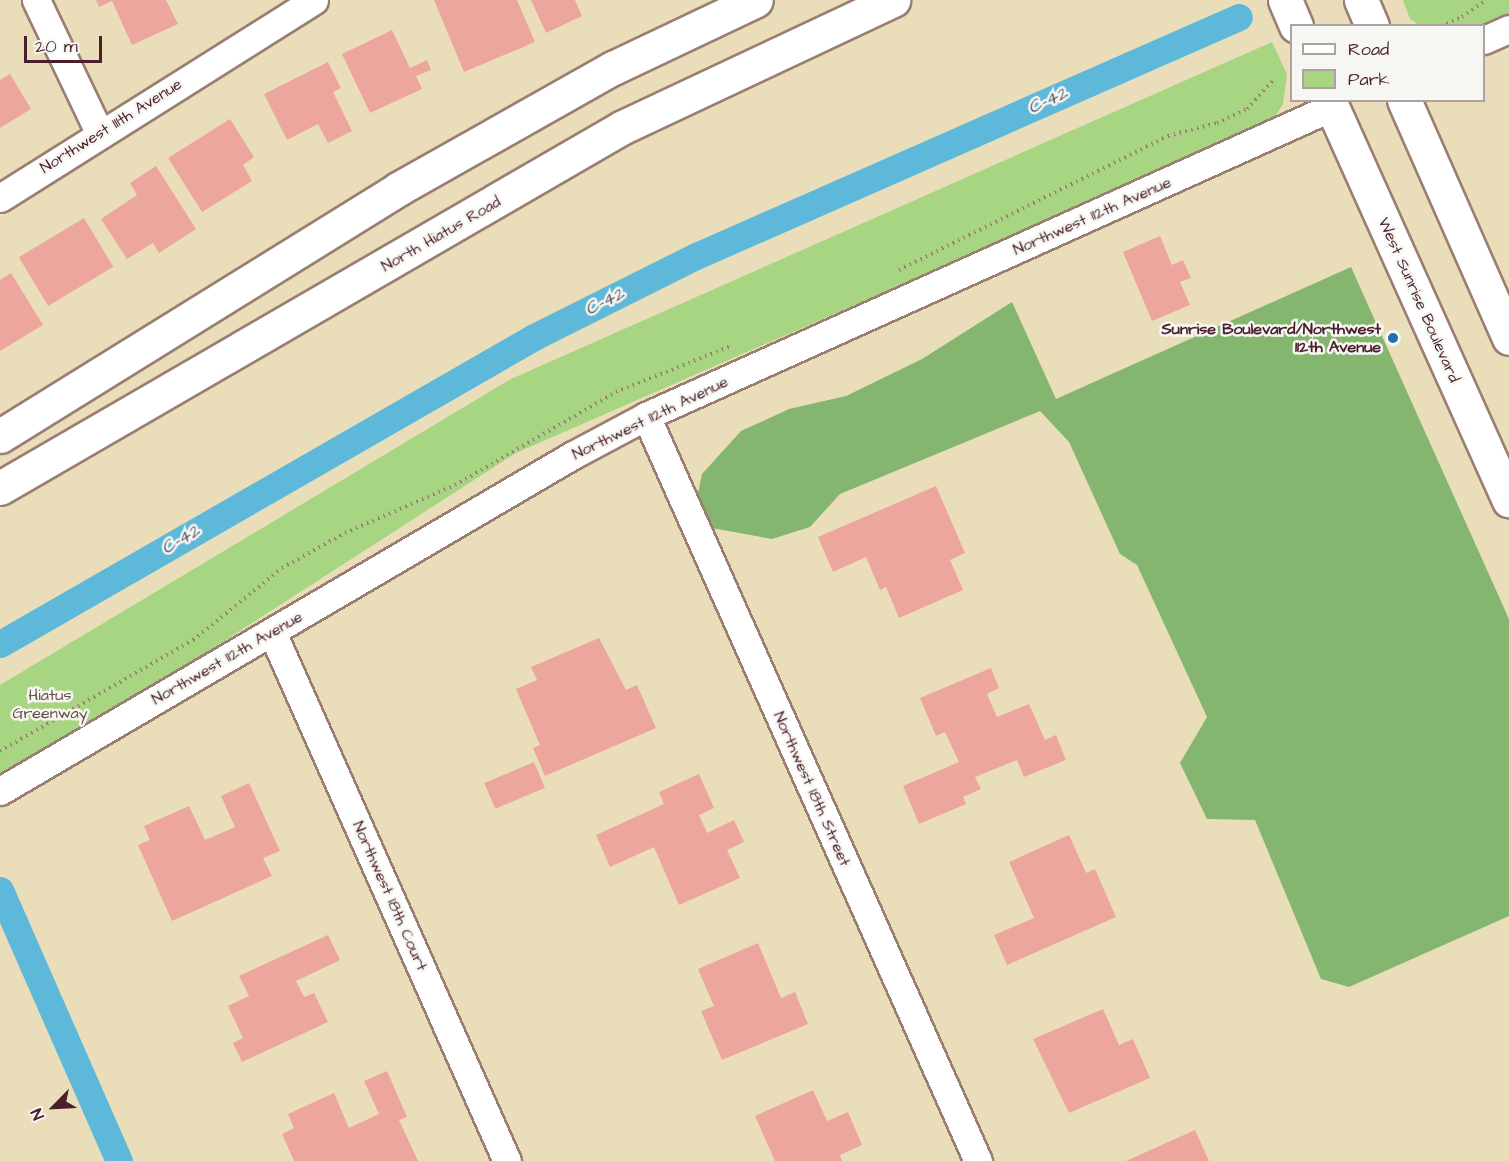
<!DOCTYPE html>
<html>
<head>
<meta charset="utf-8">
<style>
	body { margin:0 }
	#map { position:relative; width:1509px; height:1161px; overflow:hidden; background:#eadeba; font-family:"Architects Daughter",sans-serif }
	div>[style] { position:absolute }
	.green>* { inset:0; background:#a7d582 }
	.forest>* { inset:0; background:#85b670 }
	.canal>* { height:27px; margin:-13.5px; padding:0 13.5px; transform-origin:13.5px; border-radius:13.5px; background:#5db8da }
	.building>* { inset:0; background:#eda69e; transform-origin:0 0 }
	.path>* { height:4px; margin-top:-2px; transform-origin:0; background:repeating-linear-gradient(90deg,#9a7e72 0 1.5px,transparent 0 6px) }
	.roads { filter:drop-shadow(2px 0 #9a7e72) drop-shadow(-2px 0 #9a7e72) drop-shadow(0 2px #9a7e72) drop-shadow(0 -2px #9a7e72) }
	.street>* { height:27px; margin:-13.5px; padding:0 13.5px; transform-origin:13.5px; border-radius:13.5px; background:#fff }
	.secondary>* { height:33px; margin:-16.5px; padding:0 16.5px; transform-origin:16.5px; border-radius:16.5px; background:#fff }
	.highway>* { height:33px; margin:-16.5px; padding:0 16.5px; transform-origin:16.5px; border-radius:16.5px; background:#fff }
	.dots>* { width:16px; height:16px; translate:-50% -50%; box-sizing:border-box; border:3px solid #f6f6f2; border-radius:50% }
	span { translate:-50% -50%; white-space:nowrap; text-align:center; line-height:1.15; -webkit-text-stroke:5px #f6f6f2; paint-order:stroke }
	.street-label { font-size:16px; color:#4a1f2b }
	.poi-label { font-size:16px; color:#4a1f2b; font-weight:700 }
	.right { translate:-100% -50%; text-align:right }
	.park-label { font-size:16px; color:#614c41 }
	.water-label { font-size:18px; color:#515568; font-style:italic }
	.legend { position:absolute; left:1290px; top:24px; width:195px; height:78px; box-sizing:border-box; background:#f6f6f2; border:2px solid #b1a0a2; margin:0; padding:8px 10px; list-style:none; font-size:18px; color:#4a1f2b }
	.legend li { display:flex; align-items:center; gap:12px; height:30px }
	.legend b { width:30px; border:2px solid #b1a0a2 }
	.north { position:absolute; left:24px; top:1077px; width:60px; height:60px; -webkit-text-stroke:4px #f6f6f2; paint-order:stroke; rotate:246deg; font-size:16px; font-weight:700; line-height:24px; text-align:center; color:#4a1f2b }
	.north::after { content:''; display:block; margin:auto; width:21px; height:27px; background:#4a1f2b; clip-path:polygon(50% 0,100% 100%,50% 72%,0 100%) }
	.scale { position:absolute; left:24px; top:36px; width:78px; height:27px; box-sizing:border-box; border:3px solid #4a1f2b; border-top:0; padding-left:8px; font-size:18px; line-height:21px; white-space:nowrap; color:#4a1f2b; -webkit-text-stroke:4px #f6f6f2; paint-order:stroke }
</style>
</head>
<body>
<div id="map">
	<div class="green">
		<i style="clip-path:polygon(1403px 0,1509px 0,1509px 17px,1484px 26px,1419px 25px,1410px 19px)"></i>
		<i style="clip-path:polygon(1272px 42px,1287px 74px,1283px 104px,1271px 123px,516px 453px,72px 739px,0 776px,0 685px,511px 379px)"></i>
	</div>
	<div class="forest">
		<i style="clip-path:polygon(1351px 267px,1509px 619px,1509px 916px,1349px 987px,1321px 979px,1255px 820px,1207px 819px,1180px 763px,1207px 717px,1137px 565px,1120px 554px,1069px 442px,1040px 411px,840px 494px,810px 527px,772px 539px,712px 528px,697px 498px,702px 474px,741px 431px,789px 409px,846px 396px,922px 359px,1012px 302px,1056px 399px)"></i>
	</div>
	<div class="canal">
		<i style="left:0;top:644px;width:616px;rotate:-29.89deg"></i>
		<i style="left:534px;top:337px;width:181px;rotate:-26.6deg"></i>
		<i style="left:696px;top:256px;width:593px;rotate:-23.76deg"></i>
		<i style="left:0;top:890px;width:296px;rotate:66.3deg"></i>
	</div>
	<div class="building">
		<i style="clip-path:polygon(96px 0,166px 0,178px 24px,132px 45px,112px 1px,99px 7px)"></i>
		<i style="clip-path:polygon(434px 0,517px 0,535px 42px,464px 72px)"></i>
		<i style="clip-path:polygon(531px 0,575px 0,582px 16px,546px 33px)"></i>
		<i style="clip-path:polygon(392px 30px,410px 68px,427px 60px,431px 70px,416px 76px,422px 89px,370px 113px,342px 54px)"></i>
		<i style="clip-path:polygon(328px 62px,341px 88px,333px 92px,352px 131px,328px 143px,318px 124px,287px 140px,264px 94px)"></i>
		<i style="clip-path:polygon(10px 74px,31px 109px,0 128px,0 80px)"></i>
		<i style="clip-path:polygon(230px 119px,254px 157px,243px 165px,252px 181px,202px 212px,168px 158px)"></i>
		<i style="clip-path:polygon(156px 166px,196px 229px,159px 253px,153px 243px,127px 259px,101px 219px,137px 195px,130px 183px)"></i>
		<i style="left:84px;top:218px;width:57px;height:76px;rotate:59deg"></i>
		<i style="clip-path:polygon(1160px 236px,1172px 265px,1183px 260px,1191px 278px,1180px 282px,1190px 305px,1152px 321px,1123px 252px)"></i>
		<i style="clip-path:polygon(11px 273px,43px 325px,0 351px,0 280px)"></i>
		<i style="clip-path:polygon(936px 486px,965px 553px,950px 560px,963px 590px,899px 618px,886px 587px,880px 590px,866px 557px,833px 572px,818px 537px)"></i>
		<i style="clip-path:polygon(599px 638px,626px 690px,637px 685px,656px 728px,545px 776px,533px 748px,540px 745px,516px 689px,537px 680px,531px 667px)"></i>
		<i style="clip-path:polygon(991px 668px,999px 688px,987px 694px,997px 717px,1029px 704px,1045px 740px,1056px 735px,1066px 760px,1024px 777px,1017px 760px,975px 777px,981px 789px,963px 797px,966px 804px,919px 824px,903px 786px,959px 762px,945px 732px,936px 736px,920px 698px)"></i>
		<i style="left:534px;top:762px;width:28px;height:54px;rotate:67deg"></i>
		<i style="clip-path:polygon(699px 774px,714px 808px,699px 815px,707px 833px,734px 820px,744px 842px,727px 850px,740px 878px,679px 905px,654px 847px,610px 867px,596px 835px,664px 804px,659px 792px)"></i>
		<i style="clip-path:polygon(249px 783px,280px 851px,263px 858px,272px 876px,172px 921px,138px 845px,150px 840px,144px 826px,189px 806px,205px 840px,235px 827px,221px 796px)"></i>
		<i style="clip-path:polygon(1069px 835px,1086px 873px,1095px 869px,1116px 917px,1007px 965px,994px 935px,1034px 918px,1009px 862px)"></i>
		<i style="clip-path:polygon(328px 935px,340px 960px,296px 981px,304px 997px,314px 993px,328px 1022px,242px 1062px,233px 1043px,243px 1038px,228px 1006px,249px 996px,239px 976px)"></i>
		<i style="clip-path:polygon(758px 943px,781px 998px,795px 992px,808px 1024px,722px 1060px,701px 1011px,714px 1006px,698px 969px)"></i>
		<i style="clip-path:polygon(1103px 1009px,1119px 1045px,1133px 1039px,1150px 1078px,1069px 1113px,1033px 1039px)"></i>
		<i style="clip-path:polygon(387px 1071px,407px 1117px,399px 1120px,418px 1161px,294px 1161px,282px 1134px,294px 1128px,288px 1114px,334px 1093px,349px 1128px,379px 1114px,364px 1081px)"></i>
		<i style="clip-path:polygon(813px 1090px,827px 1121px,848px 1112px,862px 1145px,840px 1155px,842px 1161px,775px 1161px,755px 1116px)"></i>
		<i style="clip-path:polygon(1195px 1130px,1209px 1161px,1126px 1161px)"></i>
	</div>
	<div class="path">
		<i style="left:1441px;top:26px;width:23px;rotate:-23deg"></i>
		<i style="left:1462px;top:17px;width:29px;rotate:-35deg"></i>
		<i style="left:899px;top:270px;width:301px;rotate:-26.5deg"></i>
		<i style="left:1168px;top:136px;width:51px;rotate:-14.9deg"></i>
		<i style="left:1217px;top:123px;width:33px;rotate:-25deg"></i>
		<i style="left:1247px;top:109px;width:40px;rotate:-48deg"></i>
		<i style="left:0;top:751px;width:223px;rotate:-29.9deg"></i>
		<i style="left:193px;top:640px;width:114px;rotate:-39deg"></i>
		<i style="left:282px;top:568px;width:72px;rotate:-29.1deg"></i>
		<i style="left:345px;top:533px;width:120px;rotate:-23.6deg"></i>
		<i style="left:455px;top:485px;width:186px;rotate:-30deg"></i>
		<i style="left:616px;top:392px;width:124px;rotate:-21.8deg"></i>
	</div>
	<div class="roads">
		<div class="street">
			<i style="left:36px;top:0;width:146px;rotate:64.5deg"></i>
			<i style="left:1484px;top:40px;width:27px;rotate:-24deg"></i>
			<i style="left:0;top:198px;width:371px;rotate:-32.2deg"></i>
			<i style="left:646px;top:416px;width:816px;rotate:65.98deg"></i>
			<i style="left:272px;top:632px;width:579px;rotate:66.05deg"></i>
			<i style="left:0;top:791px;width:664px;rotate:-30.39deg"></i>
			<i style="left:573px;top:455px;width:83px;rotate:-28.1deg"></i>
			<i style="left:646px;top:416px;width:752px;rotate:-24.25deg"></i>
		</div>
		<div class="secondary">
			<i style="left:0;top:436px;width:468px;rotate:-31.8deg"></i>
			<i style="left:398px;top:189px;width:247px;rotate:-29.4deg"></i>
			<i style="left:613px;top:68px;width:158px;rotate:-25.4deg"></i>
			<i style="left:0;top:488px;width:718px;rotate:-30.1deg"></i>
			<i style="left:621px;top:128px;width:301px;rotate:-25.2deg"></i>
		</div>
		<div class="highway">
			<i style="left:1285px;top:0;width:28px;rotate:67deg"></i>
			<i style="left:1361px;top:0;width:28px;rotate:67deg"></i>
			<i style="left:1329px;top:100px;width:439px;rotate:65.8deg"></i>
			<i style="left:1404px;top:100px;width:260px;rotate:66.2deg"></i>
		</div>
	</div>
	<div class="dots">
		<i style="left:1393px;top:338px;background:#1f6fb2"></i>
	</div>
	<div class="street-label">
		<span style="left:111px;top:126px;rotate:-32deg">Northwest 111th Avenue</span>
		<span style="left:1092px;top:216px;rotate:-24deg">Northwest 112th Avenue</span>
		<span style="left:441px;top:234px;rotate:-30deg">North Hiatus Road</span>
		<span style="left:1419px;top:300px;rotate:66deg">West Sunrise Boulevard</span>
		<span style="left:650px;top:418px;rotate:-26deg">Northwest 112th Avenue</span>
		<span style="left:227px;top:658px;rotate:-30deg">Northwest 112th Avenue</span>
		<span style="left:812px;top:789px;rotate:66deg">Northwest 18th Street</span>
		<span style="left:390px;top:896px;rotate:66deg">Northwest 18th Court</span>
	</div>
	<div class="poi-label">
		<span class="right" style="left:1381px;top:338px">Sunrise Boulevard/Northwest<br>112th Avenue</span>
	</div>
	<div class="park-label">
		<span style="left:50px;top:704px">Hiatus<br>Greenway</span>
	</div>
	<div class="water-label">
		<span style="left:1048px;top:101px;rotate:-24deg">C-42</span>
		<span style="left:605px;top:302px;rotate:-26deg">C-42</span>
		<span style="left:181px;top:540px;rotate:-30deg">C-42</span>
	</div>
	<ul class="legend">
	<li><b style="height:8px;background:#fff"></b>Road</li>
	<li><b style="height:16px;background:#a7d582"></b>Park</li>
	</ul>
	<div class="north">N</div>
	<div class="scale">20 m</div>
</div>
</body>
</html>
